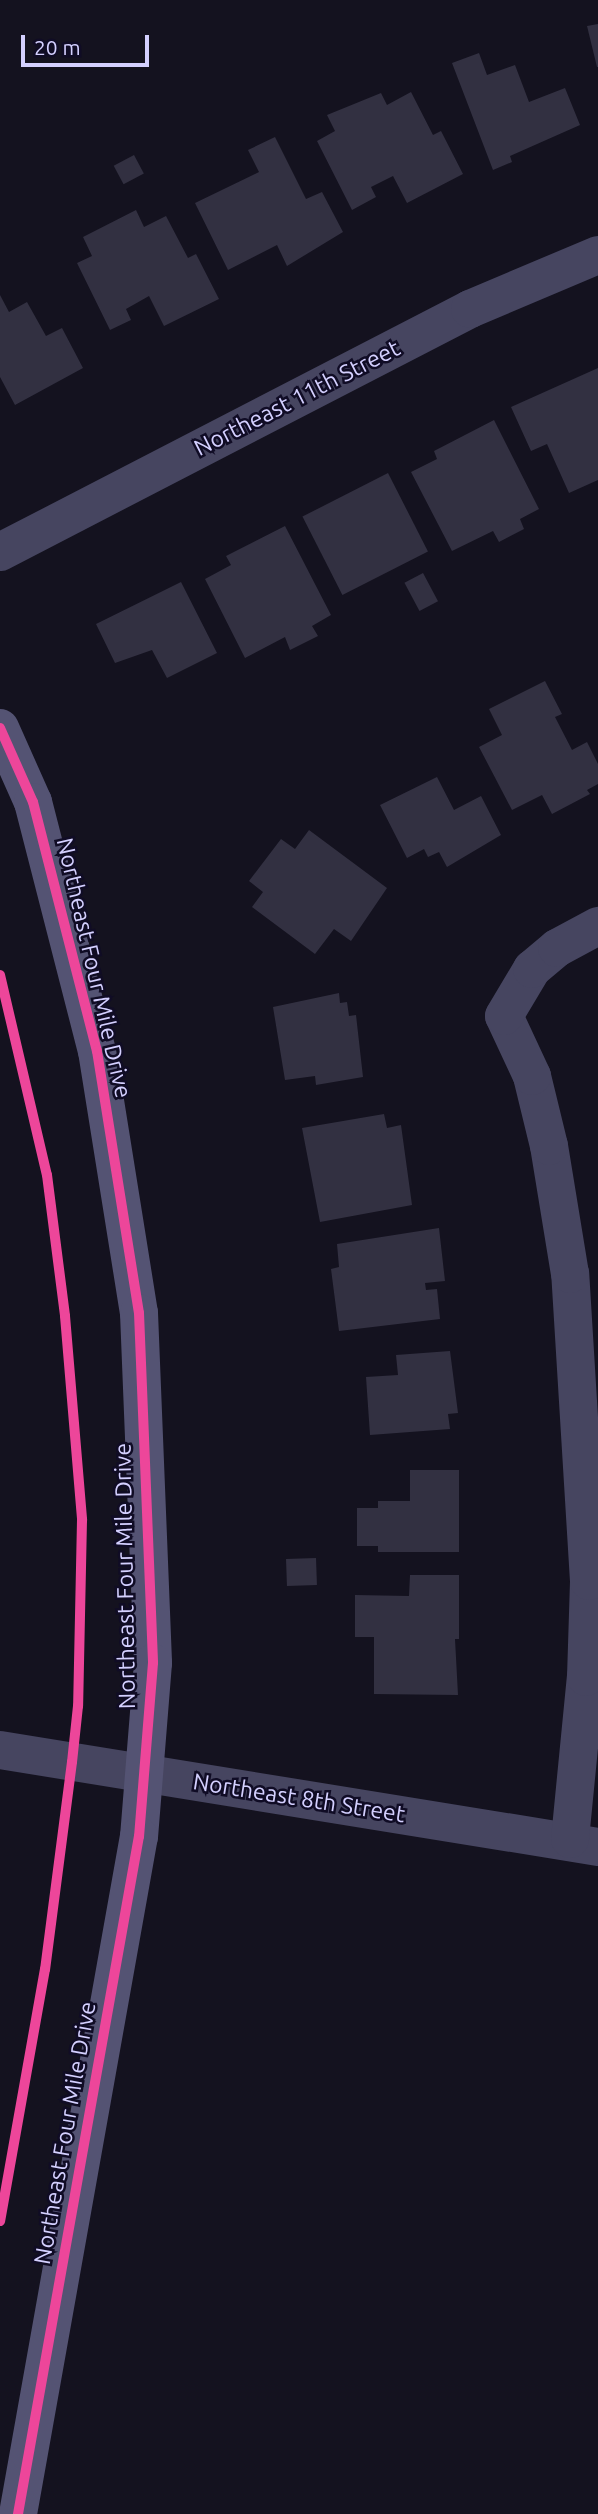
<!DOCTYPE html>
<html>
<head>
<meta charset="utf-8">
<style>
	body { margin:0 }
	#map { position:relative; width:598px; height:2514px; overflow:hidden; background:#14121f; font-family:Ubuntu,sans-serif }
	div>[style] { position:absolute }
	.building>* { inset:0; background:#323041; transform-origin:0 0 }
	.street>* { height:38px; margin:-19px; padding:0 19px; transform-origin:19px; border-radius:19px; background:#464560 }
	.secondary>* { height:38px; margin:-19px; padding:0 19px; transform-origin:19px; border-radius:19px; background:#545373 }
	.cycleway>* { height:10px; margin:-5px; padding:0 5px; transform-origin:5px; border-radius:5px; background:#ed469a }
	span { translate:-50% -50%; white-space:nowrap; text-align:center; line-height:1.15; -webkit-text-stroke:5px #100c25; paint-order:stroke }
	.street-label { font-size:23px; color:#d4d0ff }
	.scale { position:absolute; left:21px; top:35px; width:128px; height:32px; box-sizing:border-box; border:4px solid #d4d0ff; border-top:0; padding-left:9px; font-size:21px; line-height:24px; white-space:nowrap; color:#d4d0ff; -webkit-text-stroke:5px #100c25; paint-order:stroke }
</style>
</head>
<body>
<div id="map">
	<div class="building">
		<i style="clip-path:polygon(598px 24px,598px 67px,597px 67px,587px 26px)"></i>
		<i style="clip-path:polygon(479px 53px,487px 75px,515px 65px,529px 102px,565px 88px,580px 125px,510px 156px,512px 162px,493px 170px,452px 63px)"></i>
		<i style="clip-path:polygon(411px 92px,433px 135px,441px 131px,463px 174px,407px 203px,393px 176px,371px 187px,376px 197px,352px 210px,317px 141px,335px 131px,327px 115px,381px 93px,387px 105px)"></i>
		<i style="clip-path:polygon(275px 137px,306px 199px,322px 192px,343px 232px,287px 266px,277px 245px,228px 270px,195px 203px,259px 172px,248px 150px)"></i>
		<i style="left:134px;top:155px;width:21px;height:23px;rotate:62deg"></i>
		<i style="clip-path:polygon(136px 210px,144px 227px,166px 216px,188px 258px,196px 254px,219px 299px,164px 326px,149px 296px,126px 309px,131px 320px,110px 330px,77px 263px,92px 256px,83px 237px)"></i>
		<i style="clip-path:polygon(0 295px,9px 312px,27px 302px,46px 336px,62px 328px,83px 368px,15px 405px,0 377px)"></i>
		<i style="clip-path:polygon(598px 368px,598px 480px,569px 493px,547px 444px,531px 451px,511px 407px)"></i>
		<i style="clip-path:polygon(494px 420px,539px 509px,520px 519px,524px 529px,499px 542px,493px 531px,452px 551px,411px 472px,437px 459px,434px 451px)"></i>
		<i style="left:388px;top:473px;width:88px;height:96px;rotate:63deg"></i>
		<i style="clip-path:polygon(285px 526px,331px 615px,312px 626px,318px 636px,290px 650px,285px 637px,245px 658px,205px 579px,231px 565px,226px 556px)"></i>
		<i style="left:423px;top:573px;width:32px;height:21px;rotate:62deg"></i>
		<i style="clip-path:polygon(181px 582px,217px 653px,167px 678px,152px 650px,115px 663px,96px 624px)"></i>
		<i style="clip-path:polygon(545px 681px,562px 714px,555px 717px,572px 750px,587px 742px,598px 764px,598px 784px,587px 790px,590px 794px,552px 814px,542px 795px,512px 810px,479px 747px,502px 735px,489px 709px)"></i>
		<i style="clip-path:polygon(437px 777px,454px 810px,481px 796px,501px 835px,447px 867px,439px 852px,428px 857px,424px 849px,407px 858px,380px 805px)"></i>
		<i style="clip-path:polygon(309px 830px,387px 888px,351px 941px,334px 929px,315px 954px,252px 907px,263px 892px,249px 881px,281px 839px,295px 849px)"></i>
		<i style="clip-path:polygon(339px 993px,340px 1003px,347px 1002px,349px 1016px,356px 1015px,363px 1077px,316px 1085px,315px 1076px,285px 1080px,273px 1007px)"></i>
		<i style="clip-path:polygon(384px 1114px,387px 1128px,401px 1125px,412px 1205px,320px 1222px,302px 1128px)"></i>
		<i style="clip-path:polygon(439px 1228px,445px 1281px,425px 1283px,426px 1290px,437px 1289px,440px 1319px,339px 1331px,331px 1269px,339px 1267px,337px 1244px)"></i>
		<i style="clip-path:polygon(450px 1351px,458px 1413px,448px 1414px,450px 1429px,370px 1435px,366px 1377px,398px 1375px,396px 1355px)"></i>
		<i style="clip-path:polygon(410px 1470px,459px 1470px,459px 1552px,378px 1552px,378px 1546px,357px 1546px,357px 1508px,378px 1508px,378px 1501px,410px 1501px)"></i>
		<i style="left:316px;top:1558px;width:27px;height:30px;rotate:88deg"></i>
		<i style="clip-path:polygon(410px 1575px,459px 1575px,459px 1639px,455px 1639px,458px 1695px,374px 1694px,374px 1637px,355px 1637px,355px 1595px,409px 1596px)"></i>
	</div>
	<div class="street">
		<i style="left:0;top:552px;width:529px;rotate:-27.34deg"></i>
		<i style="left:470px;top:309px;width:139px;rotate:-22.9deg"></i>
		<i style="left:0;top:1750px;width:606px;rotate:9.21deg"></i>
		<i style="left:570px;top:1839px;width:163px;rotate:-84.4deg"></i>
		<i style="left:586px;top:1677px;width:96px;rotate:-88.2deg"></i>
		<i style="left:589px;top:1581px;width:308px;rotate:-93.5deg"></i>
		<i style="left:570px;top:1274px;width:130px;rotate:-99.3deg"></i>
		<i style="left:549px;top:1146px;width:72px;rotate:-103.7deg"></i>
		<i style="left:532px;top:1076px;width:66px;rotate:-115deg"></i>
		<i style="left:504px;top:1016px;width:55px;rotate:-59.2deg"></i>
		<i style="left:532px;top:969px;width:33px;rotate:-40deg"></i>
		<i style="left:557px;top:948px;width:47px;rotate:-28.2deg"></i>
	</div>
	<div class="secondary">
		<i style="left:0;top:728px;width:81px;rotate:66deg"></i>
		<i style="left:33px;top:802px;width:257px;rotate:75.6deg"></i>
		<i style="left:97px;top:1051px;width:265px;rotate:80.9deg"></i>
		<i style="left:139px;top:1313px;width:350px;rotate:87.7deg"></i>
		<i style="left:153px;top:1663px;width:174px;rotate:94.6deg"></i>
		<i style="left:139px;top:1836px;width:689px;rotate:100.12deg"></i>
	</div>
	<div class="cycleway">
		<i style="left:0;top:728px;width:81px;rotate:66deg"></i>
		<i style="left:33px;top:802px;width:257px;rotate:75.6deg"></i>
		<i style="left:97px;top:1051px;width:265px;rotate:80.9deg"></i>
		<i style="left:139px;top:1313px;width:350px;rotate:87.7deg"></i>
		<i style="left:153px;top:1663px;width:174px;rotate:94.6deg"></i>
		<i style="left:139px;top:1836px;width:689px;rotate:100.12deg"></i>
		<i style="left:0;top:975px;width:205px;rotate:76.8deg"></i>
		<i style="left:47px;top:1175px;width:142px;rotate:82.7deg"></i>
		<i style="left:65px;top:1316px;width:205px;rotate:85.2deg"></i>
		<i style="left:82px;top:1520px;width:186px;rotate:91.2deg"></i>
		<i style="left:78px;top:1706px;width:56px;rotate:96.1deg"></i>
		<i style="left:72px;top:1762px;width:209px;rotate:97.4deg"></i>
		<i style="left:45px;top:1969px;width:256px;rotate:100.1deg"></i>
	</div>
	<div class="street-label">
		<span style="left:297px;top:398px;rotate:-27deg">Northeast 11th Street</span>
		<span style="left:94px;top:968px;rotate:77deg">Northeast Four Mile Drive</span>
		<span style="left:125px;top:1576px;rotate:-91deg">Northeast Four Mile Drive</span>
		<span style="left:299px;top:1798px;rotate:9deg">Northeast 8th Street</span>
		<span style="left:65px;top:2133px;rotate:-80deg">Northeast Four Mile Drive</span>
	</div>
	<div class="scale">20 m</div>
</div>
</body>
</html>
